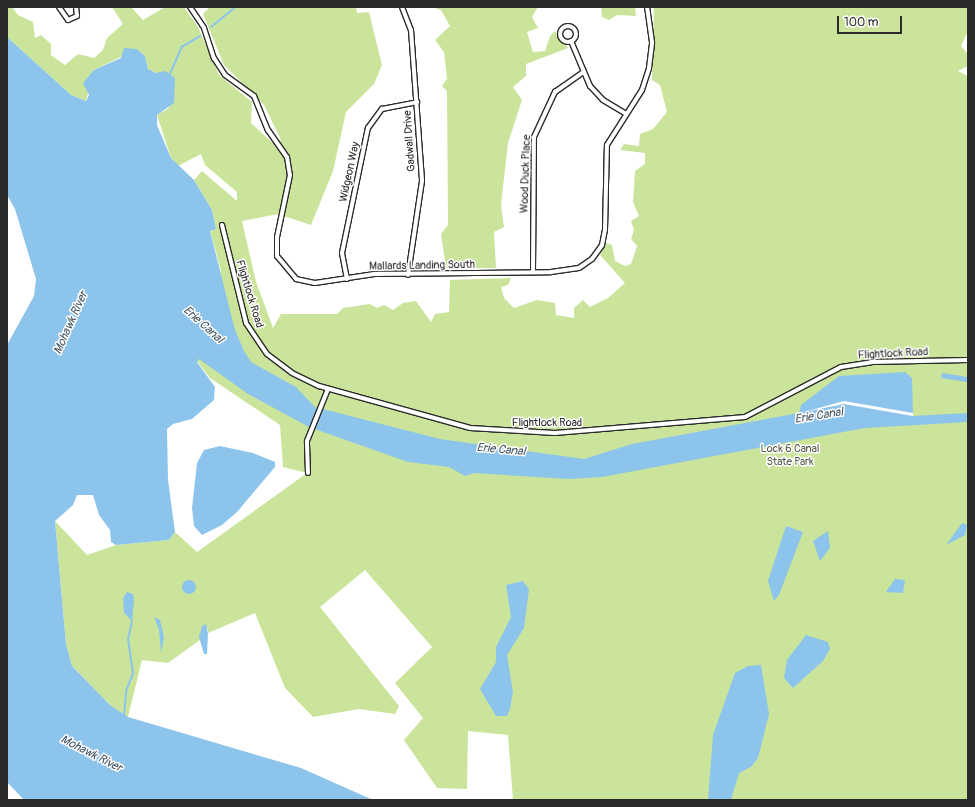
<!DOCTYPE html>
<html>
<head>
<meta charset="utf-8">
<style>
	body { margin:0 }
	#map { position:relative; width:975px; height:807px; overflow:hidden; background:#fff; font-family:Pangolin,sans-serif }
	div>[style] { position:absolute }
	.green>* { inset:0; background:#cae59b }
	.water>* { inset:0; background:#8dc4eb; transform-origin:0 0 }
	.round { border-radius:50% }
	.pier>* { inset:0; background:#fff }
	.stream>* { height:1.5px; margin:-0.75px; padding:0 0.75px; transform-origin:0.75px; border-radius:0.75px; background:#8dc4eb }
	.roads { filter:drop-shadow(1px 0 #2b2b2b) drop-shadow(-1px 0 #2b2b2b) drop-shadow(0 1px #2b2b2b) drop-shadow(0 -1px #2b2b2b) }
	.minor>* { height:4px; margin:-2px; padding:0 2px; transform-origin:2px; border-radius:2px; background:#fff }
	.minor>.ring { margin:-2px; padding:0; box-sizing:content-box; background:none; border:4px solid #fff; border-radius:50% }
	span { translate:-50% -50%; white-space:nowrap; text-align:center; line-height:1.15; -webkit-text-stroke:3px #fff; paint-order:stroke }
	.street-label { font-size:11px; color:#2b2b2b }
	.park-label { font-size:11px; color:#535a47 }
	.water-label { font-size:12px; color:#485965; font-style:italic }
	.frame { position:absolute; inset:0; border:8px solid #2b2b2b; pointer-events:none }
	.scale { position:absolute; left:837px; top:16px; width:65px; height:18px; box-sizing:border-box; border:2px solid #2b2b2b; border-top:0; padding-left:5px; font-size:12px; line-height:14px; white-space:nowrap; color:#2b2b2b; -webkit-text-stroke:3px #fff; paint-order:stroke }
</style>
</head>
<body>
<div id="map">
	<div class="green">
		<i style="clip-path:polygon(12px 7px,18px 15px,33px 22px,35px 38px,41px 35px,51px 44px,51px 55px,65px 65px,78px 54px,94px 58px,103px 50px,107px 38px,123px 24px,112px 7px,131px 7px,143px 20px,165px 7px,184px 7px,198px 27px,219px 75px,252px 102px,251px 123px,275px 145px,281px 140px,264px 105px,224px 65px,203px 14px,210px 7px,356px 7px,357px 13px,369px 12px,382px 65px,374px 84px,346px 112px,333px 171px,311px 225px,278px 214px,242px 221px,256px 282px,273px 328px,281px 314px,337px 314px,343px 308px,370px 304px,377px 308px,384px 305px,393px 310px,403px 303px,416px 301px,431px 322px,435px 314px,449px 312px,450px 280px,511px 278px,508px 285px,501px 287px,504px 298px,514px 308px,537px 300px,555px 303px,556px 315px,574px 318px,574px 308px,583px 300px,590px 307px,608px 298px,625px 283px,600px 255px,606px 243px,612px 245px,615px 261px,625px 266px,631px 264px,637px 246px,631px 239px,634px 230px,631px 221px,639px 216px,633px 202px,635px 171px,645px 164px,645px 153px,620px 150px,624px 144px,639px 146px,640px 134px,653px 129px,667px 112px,660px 85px,652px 80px,654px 7px,968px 7px,968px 31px,961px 46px,968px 54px,968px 66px,958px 71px,968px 76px,968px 800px,513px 800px,508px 735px,468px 731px,467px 789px,437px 788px,404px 740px,423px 718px,395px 683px,432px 647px,365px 570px,320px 607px,399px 706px,395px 714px,359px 709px,313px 717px,285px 688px,255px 613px,208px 633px,208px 628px,200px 640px,168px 663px,142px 660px,128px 717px,110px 705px,72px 666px,66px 644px,55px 521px,87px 555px,116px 545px,169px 540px,175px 532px,197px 552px,307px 473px,283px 467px,280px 425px,210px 378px,197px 361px,221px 271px,210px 230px,216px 229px,212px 210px,194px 180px,202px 171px,237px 201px,237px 192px,205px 165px,201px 154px,178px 166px,171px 158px,157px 115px,169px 108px,156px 73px,148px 69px,145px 56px,137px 49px,94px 70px,86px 101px,71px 95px,7px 37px,7px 8px)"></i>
		<i style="clip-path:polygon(432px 7px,538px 7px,532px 17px,538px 28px,527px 32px,533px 52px,545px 51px,550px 36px,555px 31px,568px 48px,526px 64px,526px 76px,513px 87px,522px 100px,508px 143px,501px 205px,504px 227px,494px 232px,496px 268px,446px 268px,441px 234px,448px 225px,447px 91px,442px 86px,447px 79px,444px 52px,435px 40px,450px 26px,441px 10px)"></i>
		<i style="clip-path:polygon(601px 7px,635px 7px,636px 16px,617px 15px,609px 20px,602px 17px)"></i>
	</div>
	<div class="water">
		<i style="clip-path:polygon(7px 37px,71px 95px,86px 101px,89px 95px,83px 83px,94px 70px,121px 58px,124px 48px,137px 49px,145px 56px,148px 69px,156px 73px,165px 71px,175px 78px,174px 103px,157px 115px,157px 125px,171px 158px,194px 180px,212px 210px,216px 229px,210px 231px,235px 330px,244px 351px,251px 362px,296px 387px,315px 407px,440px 439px,584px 459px,632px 444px,799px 413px,801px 405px,839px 376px,905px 372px,912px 378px,913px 416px,968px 413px,968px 422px,865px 428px,602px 477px,569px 479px,474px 473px,465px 476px,449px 467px,408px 462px,309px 427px,248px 394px,199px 359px,197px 362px,215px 387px,214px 400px,192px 419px,173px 424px,167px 429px,168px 480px,175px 532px,169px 540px,116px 545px,111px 542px,110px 530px,99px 515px,93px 495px,77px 495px,73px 505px,55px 521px,66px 644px,72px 666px,110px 705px,128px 717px,301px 768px,373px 800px,24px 800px,7px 782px,7px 345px,34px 296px,36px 279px,15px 209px,7px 195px)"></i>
		<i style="left:942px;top:373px;width:26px;height:5px;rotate:9deg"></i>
		<i style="clip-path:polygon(220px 446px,253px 453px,275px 462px,275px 467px,237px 512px,222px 525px,202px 535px,194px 526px,192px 508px,197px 463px,204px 450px)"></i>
		<i style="clip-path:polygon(962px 523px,967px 525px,965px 535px,946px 545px)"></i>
		<i style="clip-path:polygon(786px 526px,803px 532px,779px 595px,774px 601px,768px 581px)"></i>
		<i style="clip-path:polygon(828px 531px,830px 548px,820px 561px,813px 541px)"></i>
		<i style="clip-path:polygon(895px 579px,905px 580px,903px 593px,886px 592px)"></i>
		<i class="round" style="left:182px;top:580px;width:14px;height:14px"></i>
		<i style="clip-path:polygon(523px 581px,529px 589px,524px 628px,507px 655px,513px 692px,510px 709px,507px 716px,496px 716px,480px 689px,496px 662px,496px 647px,511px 617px,506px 585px)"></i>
		<i style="clip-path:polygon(127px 592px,133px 594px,134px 600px,132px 621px,124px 613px,123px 598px)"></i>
		<i style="clip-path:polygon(154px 617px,160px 620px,164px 637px,161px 653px,159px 629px)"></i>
		<i style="clip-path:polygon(206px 624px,208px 633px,207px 654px,204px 654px,199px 637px,202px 626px)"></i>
		<i style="clip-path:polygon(806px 635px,828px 642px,830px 649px,823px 661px,793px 688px,784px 678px,787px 660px)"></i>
		<i style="clip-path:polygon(761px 665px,769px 714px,758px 758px,751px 767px,739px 773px,731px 800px,708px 800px,713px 735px,735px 673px,748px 666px)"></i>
	</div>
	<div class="pier">
		<i style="clip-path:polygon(844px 401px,913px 413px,913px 416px,844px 404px,804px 412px)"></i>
	</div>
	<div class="stream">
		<i style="left:211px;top:27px;width:32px;rotate:-39deg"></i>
		<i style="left:169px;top:76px;width:32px;rotate:-66deg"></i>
		<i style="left:182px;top:47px;width:21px;rotate:-31deg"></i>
		<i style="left:124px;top:716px;width:25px;rotate:-85deg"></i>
		<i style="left:126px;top:691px;width:18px;rotate:-68deg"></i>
		<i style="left:133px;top:674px;width:34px;rotate:-98deg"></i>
		<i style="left:128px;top:640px;width:19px;rotate:-78deg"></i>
	</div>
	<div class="roads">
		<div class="minor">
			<i style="left:59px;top:7px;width:16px;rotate:55deg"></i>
			<i style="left:68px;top:20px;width:10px;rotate:-24deg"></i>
			<i style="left:77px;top:16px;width:9px;rotate:-96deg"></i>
			<i style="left:190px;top:7px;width:25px;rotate:56deg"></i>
			<i style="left:204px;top:28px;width:32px;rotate:72deg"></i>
			<i style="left:214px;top:58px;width:20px;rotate:57deg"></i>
			<i style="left:225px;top:75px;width:36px;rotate:36deg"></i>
			<i style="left:254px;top:96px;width:37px;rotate:68deg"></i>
			<i style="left:268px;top:130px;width:33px;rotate:55deg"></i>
			<i style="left:287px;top:157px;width:18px;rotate:81deg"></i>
			<i style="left:290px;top:175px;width:63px;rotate:101.8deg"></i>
			<i style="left:277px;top:237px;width:19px;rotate:90deg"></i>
			<i style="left:277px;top:256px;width:30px;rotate:50deg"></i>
			<i style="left:296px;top:279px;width:19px;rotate:12deg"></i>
			<i style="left:315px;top:283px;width:60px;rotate:-8.7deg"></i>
			<i style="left:374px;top:274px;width:177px;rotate:-0.6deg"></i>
			<i style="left:551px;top:272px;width:28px;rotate:-8deg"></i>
			<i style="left:579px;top:268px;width:16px;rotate:-35deg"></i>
			<i style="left:592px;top:259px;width:17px;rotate:-54deg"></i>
			<i style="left:602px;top:245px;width:15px;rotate:-79deg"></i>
			<i style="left:605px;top:230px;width:85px;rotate:-88.7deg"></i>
			<i style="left:607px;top:145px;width:65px;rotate:-57.5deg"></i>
			<i style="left:642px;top:90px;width:23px;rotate:-72deg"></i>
			<i style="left:649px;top:68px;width:26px;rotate:-83deg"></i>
			<i style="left:652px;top:42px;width:35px;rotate:-98deg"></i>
			<i style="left:402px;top:7px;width:25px;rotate:69deg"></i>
			<i style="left:411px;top:30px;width:151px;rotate:85.8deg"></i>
			<i style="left:422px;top:181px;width:95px;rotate:98.5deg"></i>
			<i class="ring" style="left:560px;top:26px;width:12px;height:12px"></i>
			<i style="left:571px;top:41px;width:49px;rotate:67.1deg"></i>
			<i style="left:590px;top:86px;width:19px;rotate:47deg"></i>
			<i style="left:603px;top:100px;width:27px;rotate:31deg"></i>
			<i style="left:222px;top:225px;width:101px;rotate:76.2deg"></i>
			<i style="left:246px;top:323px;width:37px;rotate:56deg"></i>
			<i style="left:267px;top:354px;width:31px;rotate:37deg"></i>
			<i style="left:292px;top:373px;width:30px;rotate:26deg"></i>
			<i style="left:319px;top:386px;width:157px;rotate:15.5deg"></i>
			<i style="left:470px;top:428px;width:85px;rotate:3.4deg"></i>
			<i style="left:555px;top:433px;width:191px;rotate:-4.8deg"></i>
			<i style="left:745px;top:417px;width:108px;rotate:-27.5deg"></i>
			<i style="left:841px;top:367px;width:31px;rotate:-9deg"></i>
			<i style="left:872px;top:362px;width:96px;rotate:-1.2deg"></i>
			<i style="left:533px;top:272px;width:135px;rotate:-89.6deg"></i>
			<i style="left:534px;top:137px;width:50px;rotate:-65deg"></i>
			<i style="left:555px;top:92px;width:35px;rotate:-35deg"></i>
			<i style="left:347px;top:279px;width:26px;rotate:-101deg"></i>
			<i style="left:342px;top:253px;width:128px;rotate:-78.3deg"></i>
			<i style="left:368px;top:128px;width:24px;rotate:-54deg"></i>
			<i style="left:382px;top:109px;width:36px;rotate:-11deg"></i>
			<i style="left:308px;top:473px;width:32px;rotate:-92deg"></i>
			<i style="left:307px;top:441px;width:56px;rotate:-68deg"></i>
		</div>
	</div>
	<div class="street-label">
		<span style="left:410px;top:141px;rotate:-94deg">Gadwall Drive</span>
		<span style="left:350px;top:172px;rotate:-78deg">Widgeon Way</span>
		<span style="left:526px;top:174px;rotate:-88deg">Wood Duck Place</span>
		<span style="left:422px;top:266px;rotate:-1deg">Mallards Landing South</span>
		<span style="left:249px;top:294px;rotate:73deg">Flightlock Road</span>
		<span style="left:893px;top:354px;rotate:-3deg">Flightlock Road</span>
		<span style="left:547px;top:423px">Flightlock Road</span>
	</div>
	<div class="park-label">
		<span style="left:790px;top:456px">Lock 6 Canal<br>State Park</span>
	</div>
	<div class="water-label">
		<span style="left:71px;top:323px;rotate:-66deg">Mohawk River</span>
		<span style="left:203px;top:325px;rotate:42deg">Erie Canal</span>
		<span style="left:819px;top:416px;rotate:-9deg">Erie Canal</span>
		<span style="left:501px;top:450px;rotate:5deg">Erie Canal</span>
		<span style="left:91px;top:754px;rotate:27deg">Mohawk River</span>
	</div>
	<div class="frame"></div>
	<div class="scale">100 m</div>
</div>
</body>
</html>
